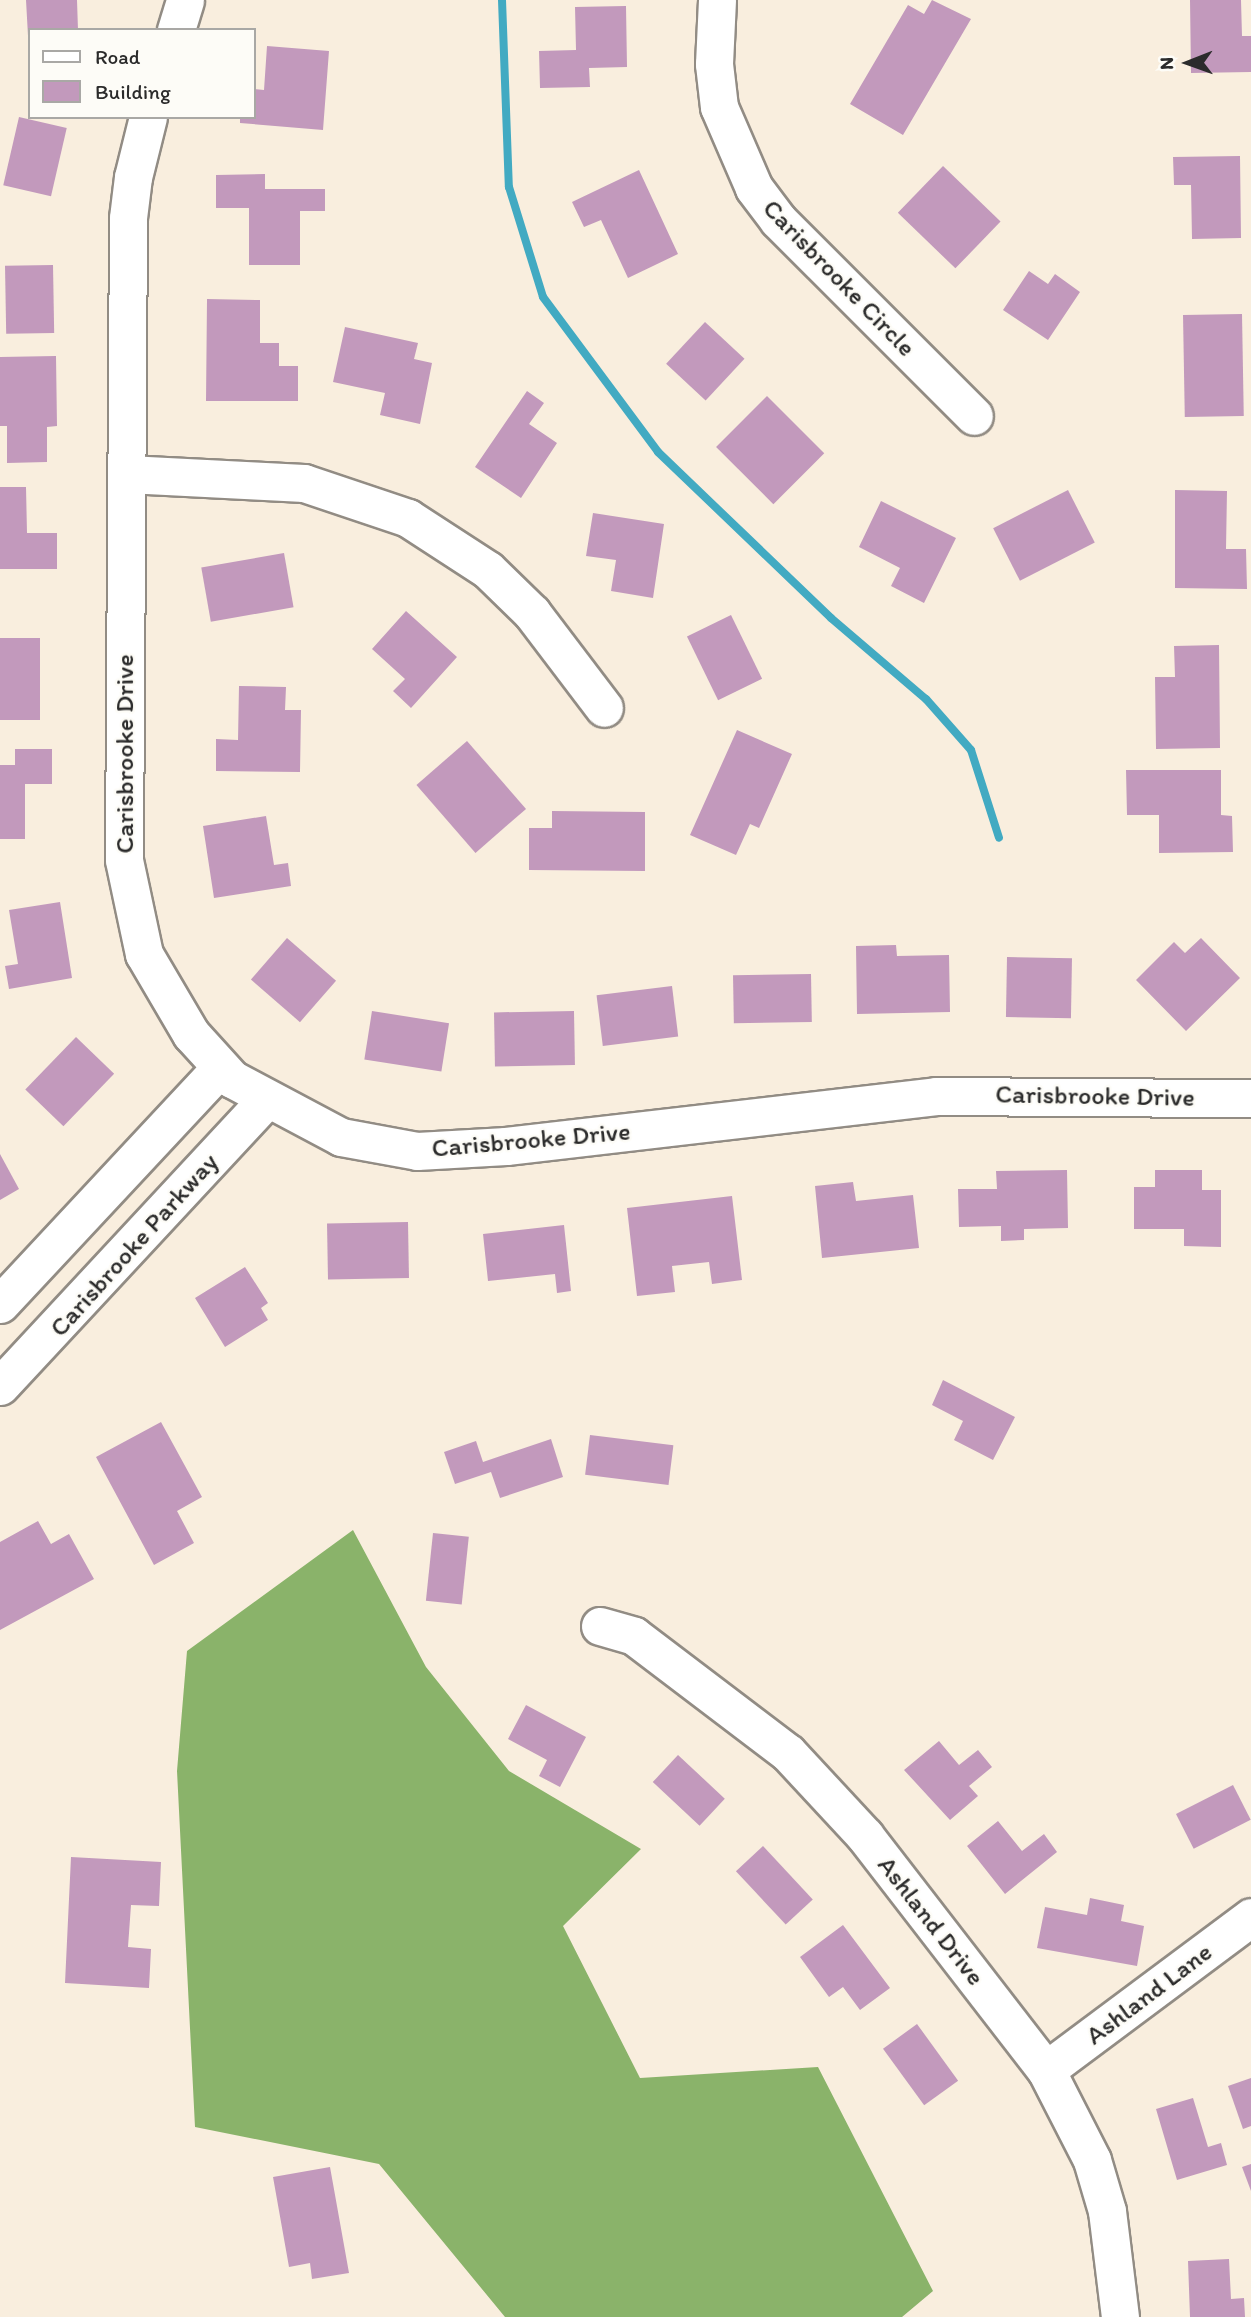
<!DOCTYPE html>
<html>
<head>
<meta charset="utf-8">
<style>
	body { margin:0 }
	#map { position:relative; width:1251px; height:2317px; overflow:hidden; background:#f9eede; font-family:Itim,sans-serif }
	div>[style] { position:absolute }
	.forest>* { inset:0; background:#8ab36a }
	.stream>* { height:8px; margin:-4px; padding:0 4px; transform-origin:4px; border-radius:4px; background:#42aac2 }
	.building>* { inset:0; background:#c299bc; transform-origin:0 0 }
	.roads { filter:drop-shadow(2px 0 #928c84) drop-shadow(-2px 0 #928c84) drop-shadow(0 2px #928c84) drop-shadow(0 -2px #928c84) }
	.minor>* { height:37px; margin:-18.5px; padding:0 18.5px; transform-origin:18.5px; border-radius:18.5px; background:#fff }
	span { translate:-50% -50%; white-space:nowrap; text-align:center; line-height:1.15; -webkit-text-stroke:5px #fdfcf7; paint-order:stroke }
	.street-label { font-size:26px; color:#2b2b2b }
	.legend { position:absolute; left:28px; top:28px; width:228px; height:91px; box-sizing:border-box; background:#fdfcf7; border:2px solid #a9a8a5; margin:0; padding:9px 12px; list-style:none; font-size:21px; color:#2b2b2b }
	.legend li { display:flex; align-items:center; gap:14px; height:35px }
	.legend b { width:35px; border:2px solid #a9a8a5 }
	.north { position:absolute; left:1153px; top:28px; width:70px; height:70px; -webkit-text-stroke:5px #fdfcf7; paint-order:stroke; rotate:269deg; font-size:19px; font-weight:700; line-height:28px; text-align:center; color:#2b2b2b }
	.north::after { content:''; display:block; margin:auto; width:24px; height:32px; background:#2b2b2b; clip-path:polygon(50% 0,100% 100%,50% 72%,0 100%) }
</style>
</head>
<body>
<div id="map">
	<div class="forest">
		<i style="clip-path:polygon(353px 1530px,426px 1667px,509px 1771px,641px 1849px,563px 1926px,640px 2078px,818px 2067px,933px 2291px,902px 2317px,505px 2317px,379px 2164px,195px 2127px,177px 1771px,187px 1651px)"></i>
	</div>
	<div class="stream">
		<i style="left:502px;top:0;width:187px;rotate:87.9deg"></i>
		<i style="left:509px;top:187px;width:115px;rotate:72.8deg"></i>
		<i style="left:543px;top:297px;width:193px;rotate:53.4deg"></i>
		<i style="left:658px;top:452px;width:240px;rotate:43.8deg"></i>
		<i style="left:831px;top:618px;width:125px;rotate:40.5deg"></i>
		<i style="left:926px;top:699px;width:68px;rotate:48.6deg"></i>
		<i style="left:971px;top:750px;width:92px;rotate:72.3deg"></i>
	</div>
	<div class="building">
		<i style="clip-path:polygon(26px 0,77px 0,78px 30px,30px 30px,30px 72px)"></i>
		<i style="clip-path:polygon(932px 0,971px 19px,903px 135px,850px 104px,908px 5px,924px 14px)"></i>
		<i style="clip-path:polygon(1190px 0,1241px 0,1242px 36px,1251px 36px,1251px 72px,1191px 73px)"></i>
		<i style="clip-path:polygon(626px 6px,627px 67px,589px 68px,590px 87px,540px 88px,539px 51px,576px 50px,575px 7px)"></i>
		<i style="clip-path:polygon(267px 46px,329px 51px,323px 130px,240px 123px,240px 117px,254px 117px,254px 89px,264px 90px)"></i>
		<i style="left:19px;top:117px;width:49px;height:70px;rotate:13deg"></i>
		<i style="clip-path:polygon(1240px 156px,1241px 238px,1192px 239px,1191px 185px,1174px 185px,1173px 157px)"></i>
		<i style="left:943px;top:166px;width:80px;height:65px;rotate:44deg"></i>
		<i style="clip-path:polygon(639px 170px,678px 254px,628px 278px,601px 220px,584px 227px,572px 202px)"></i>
		<i style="clip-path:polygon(265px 174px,265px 189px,325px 189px,325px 211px,300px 211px,300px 265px,249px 265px,249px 208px,216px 208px,216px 175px)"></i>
		<i style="left:53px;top:265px;width:68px;height:48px;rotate:89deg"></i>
		<i style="clip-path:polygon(1029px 271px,1048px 284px,1055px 274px,1080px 292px,1048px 340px,1003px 310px)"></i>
		<i style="clip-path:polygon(207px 299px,260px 300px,260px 343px,279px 343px,279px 366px,298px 366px,298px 401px,206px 401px)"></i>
		<i style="left:1242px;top:314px;width:102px;height:59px;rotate:89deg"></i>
		<i style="left:705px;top:322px;width:54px;height:57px;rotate:43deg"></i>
		<i style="clip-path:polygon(345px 327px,418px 343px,414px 359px,432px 363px,420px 424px,380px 415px,385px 393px,333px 382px)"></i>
		<i style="clip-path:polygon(56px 356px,57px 426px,47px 427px,47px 462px,7px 463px,7px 426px,0 426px,0 357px)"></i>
		<i style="clip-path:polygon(527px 391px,544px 403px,529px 424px,557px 443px,521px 498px,475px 467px)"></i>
		<i style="left:767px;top:396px;width:81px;height:72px;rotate:45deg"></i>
		<i style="clip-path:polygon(0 487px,26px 487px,27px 533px,57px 533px,57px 569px,0 569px)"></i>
		<i style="left:1068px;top:490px;width:59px;height:84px;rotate:63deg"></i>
		<i style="clip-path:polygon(1175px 490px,1227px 491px,1226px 549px,1246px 549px,1247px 589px,1175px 588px)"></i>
		<i style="clip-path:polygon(881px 501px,956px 538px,924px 603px,891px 586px,900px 568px,859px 547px)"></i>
		<i style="clip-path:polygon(593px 513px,664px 524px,653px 598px,611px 591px,616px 560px,586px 556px)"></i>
		<i style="left:284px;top:553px;width:55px;height:84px;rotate:80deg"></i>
		<i style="clip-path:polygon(406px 611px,457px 657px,411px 708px,393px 691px,405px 679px,372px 649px)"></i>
		<i style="left:731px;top:615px;width:71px;height:49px;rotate:64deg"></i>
		<i style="left:0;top:638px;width:40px;height:82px"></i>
		<i style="clip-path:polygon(1219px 645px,1220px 748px,1156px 749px,1155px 677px,1175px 677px,1174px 646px)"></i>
		<i style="clip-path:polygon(239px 686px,286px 687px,285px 710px,301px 710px,300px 772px,216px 771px,216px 739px,238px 740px)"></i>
		<i style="clip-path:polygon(737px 730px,792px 754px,759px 828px,750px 824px,736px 855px,690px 835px)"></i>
		<i style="left:467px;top:741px;width:90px;height:67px;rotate:49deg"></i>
		<i style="clip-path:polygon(15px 749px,52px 749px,52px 784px,25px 784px,25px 839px,0 839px,0 765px,15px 765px)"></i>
		<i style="clip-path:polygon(1126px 770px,1221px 770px,1221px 815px,1232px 816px,1233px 852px,1159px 853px,1159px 815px,1127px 815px)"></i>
		<i style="clip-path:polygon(552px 811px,645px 812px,645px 871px,529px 870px,529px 828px,552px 828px)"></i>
		<i style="clip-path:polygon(266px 816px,274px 865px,288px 863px,291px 886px,214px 898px,203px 826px)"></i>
		<i style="clip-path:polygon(60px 902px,72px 978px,9px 989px,5px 966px,18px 964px,9px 910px)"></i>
		<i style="left:287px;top:938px;width:65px;height:55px;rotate:41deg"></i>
		<i style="clip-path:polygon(1201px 938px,1240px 978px,1186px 1031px,1136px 980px,1174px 942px,1185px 953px)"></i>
		<i style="clip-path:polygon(896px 945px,897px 956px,949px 955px,950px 1012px,857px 1014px,856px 946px)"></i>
		<i style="left:1007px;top:957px;width:65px;height:60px;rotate:1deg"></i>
		<i style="left:811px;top:974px;width:48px;height:78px;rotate:89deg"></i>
		<i style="left:672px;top:986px;width:51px;height:76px;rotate:83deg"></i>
		<i style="left:372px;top:1011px;width:78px;height:49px;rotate:9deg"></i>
		<i style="left:574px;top:1011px;width:54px;height:80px;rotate:89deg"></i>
		<i style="left:76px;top:1037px;width:53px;height:73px;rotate:44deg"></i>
		<i style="clip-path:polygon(0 1154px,19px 1189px,0 1200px)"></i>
		<i style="clip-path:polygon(1067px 1170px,1068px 1228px,1024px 1229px,1024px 1240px,1001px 1241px,1001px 1226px,959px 1227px,958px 1189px,997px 1189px,996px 1171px)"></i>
		<i style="clip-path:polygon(1155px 1170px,1202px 1170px,1202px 1190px,1221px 1190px,1221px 1247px,1184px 1246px,1184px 1229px,1134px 1229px,1134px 1187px,1155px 1187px)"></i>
		<i style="clip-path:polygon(853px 1182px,856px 1201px,913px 1195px,919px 1248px,822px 1258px,815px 1186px)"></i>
		<i style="clip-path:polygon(732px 1196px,742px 1280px,712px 1284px,709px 1262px,672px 1266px,675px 1292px,637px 1296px,627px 1208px)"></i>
		<i style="left:408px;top:1222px;width:56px;height:81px;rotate:89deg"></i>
		<i style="clip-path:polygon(564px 1225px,571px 1291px,557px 1293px,555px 1274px,488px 1281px,483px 1234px)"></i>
		<i style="clip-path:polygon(245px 1267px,268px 1303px,261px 1308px,268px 1320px,225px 1347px,195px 1298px)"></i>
		<i style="clip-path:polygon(943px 1380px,1015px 1417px,993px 1460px,954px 1440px,963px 1421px,932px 1405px)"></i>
		<i style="clip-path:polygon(161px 1422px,202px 1497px,177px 1511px,194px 1543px,154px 1565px,96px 1457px)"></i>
		<i style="left:590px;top:1435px;width:84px;height:40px;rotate:7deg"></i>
		<i style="clip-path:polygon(551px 1439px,563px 1477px,500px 1498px,491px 1472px,455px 1484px,444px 1452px,476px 1441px,483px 1462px)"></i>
		<i style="clip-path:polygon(38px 1521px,51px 1544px,69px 1534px,94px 1579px,0 1630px,0 1542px)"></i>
		<i style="left:433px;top:1533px;width:36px;height:68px;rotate:6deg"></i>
		<i style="clip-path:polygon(526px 1705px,586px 1737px,560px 1787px,539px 1776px,547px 1760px,508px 1739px)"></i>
		<i style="clip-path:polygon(939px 1741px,959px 1765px,978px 1750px,992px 1767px,969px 1786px,978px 1796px,950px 1820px,904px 1770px)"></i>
		<i style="left:678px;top:1755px;width:64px;height:37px;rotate:43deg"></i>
		<i style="left:1233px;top:1785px;width:39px;height:64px;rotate:63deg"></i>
		<i style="clip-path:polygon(998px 1821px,1022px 1851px,1044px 1834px,1057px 1852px,1005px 1894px,967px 1846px)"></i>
		<i style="left:763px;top:1846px;width:73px;height:37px;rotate:47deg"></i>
		<i style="clip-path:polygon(71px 1857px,161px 1862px,159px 1906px,131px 1905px,128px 1947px,151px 1949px,149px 1988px,65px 1983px)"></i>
		<i style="clip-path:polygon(1090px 1898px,1124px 1905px,1121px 1921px,1144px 1926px,1137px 1966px,1037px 1948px,1045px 1907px,1087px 1915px)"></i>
		<i style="clip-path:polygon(843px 1925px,890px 1988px,860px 2010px,843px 1987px,829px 1997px,800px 1957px)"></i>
		<i style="left:917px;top:2024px;width:70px;height:42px;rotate:54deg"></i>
		<i style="clip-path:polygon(1251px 2078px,1251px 2126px,1243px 2129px,1228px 2086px)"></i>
		<i style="clip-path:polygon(1193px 2098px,1208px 2147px,1221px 2143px,1227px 2165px,1177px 2180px,1156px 2109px)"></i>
		<i style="clip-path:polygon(1251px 2164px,1251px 2191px,1242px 2167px)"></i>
		<i style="clip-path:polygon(330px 2167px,349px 2273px,312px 2279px,310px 2263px,289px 2267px,273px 2177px)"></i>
		<i style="clip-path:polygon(1229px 2259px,1231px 2299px,1244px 2298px,1245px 2317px,1190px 2317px,1188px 2261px)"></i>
	</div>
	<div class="roads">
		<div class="minor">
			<i style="left:717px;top:0;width:64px;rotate:92.7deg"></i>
			<i style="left:714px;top:64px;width:43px;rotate:83.4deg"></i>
			<i style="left:719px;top:107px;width:88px;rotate:66.6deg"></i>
			<i style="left:754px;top:188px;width:40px;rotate:53deg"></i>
			<i style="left:778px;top:220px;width:277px;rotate:45deg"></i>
			<i style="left:176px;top:30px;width:31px;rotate:-73deg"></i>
			<i style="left:148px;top:117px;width:62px;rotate:104deg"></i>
			<i style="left:133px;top:177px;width:41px;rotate:97deg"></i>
			<i style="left:128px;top:218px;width:642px;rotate:90.36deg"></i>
			<i style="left:124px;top:860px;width:96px;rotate:78deg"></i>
			<i style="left:144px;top:954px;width:93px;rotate:59.6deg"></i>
			<i style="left:191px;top:1034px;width:61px;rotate:47.7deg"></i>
			<i style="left:232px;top:1079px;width:123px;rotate:28deg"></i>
			<i style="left:341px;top:1137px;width:77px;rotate:10.4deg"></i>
			<i style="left:417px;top:1151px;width:89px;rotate:-3.2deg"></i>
			<i style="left:506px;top:1146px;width:433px;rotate:-6.6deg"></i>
			<i style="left:936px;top:1096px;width:315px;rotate:0.4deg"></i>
			<i style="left:127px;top:474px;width:177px;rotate:2.9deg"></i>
			<i style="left:304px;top:483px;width:110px;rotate:18.6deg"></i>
			<i style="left:408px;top:518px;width:95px;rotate:33deg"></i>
			<i style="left:488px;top:570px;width:62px;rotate:44.3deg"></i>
			<i style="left:532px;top:613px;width:119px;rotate:52.8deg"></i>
			<i style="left:0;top:1304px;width:323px;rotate:-47deg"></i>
			<i style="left:0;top:1386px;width:391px;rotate:-47.1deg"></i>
			<i style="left:600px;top:1626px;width:35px;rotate:16deg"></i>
			<i style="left:634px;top:1636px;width:193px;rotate:37.2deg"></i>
			<i style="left:788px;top:1753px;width:113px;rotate:47.1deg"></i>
			<i style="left:865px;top:1836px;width:296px;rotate:52.3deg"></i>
			<i style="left:1046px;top:2070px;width:101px;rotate:62.9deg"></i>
			<i style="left:1092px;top:2160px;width:53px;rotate:73.6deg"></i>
			<i style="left:1107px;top:2211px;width:107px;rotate:83deg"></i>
			<i style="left:1046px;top:2070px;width:256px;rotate:-36.7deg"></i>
		</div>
	</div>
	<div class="street-label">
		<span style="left:839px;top:278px;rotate:46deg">Carisbrooke Circle</span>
		<span style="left:125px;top:754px;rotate:-90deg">Carisbrooke Drive</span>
		<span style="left:1095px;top:1096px;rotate:1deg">Carisbrooke Drive</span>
		<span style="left:531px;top:1140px;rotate:-5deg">Carisbrooke Drive</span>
		<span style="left:134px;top:1245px;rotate:-48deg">Carisbrooke Parkway</span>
		<span style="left:931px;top:1921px;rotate:52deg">Ashland Drive</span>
		<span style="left:1149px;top:1994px;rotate:-37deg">Ashland Lane</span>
	</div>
	<ul class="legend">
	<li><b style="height:9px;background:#fff"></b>Road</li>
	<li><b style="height:19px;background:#c299bc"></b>Building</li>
	</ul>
	<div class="north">N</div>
</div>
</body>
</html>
